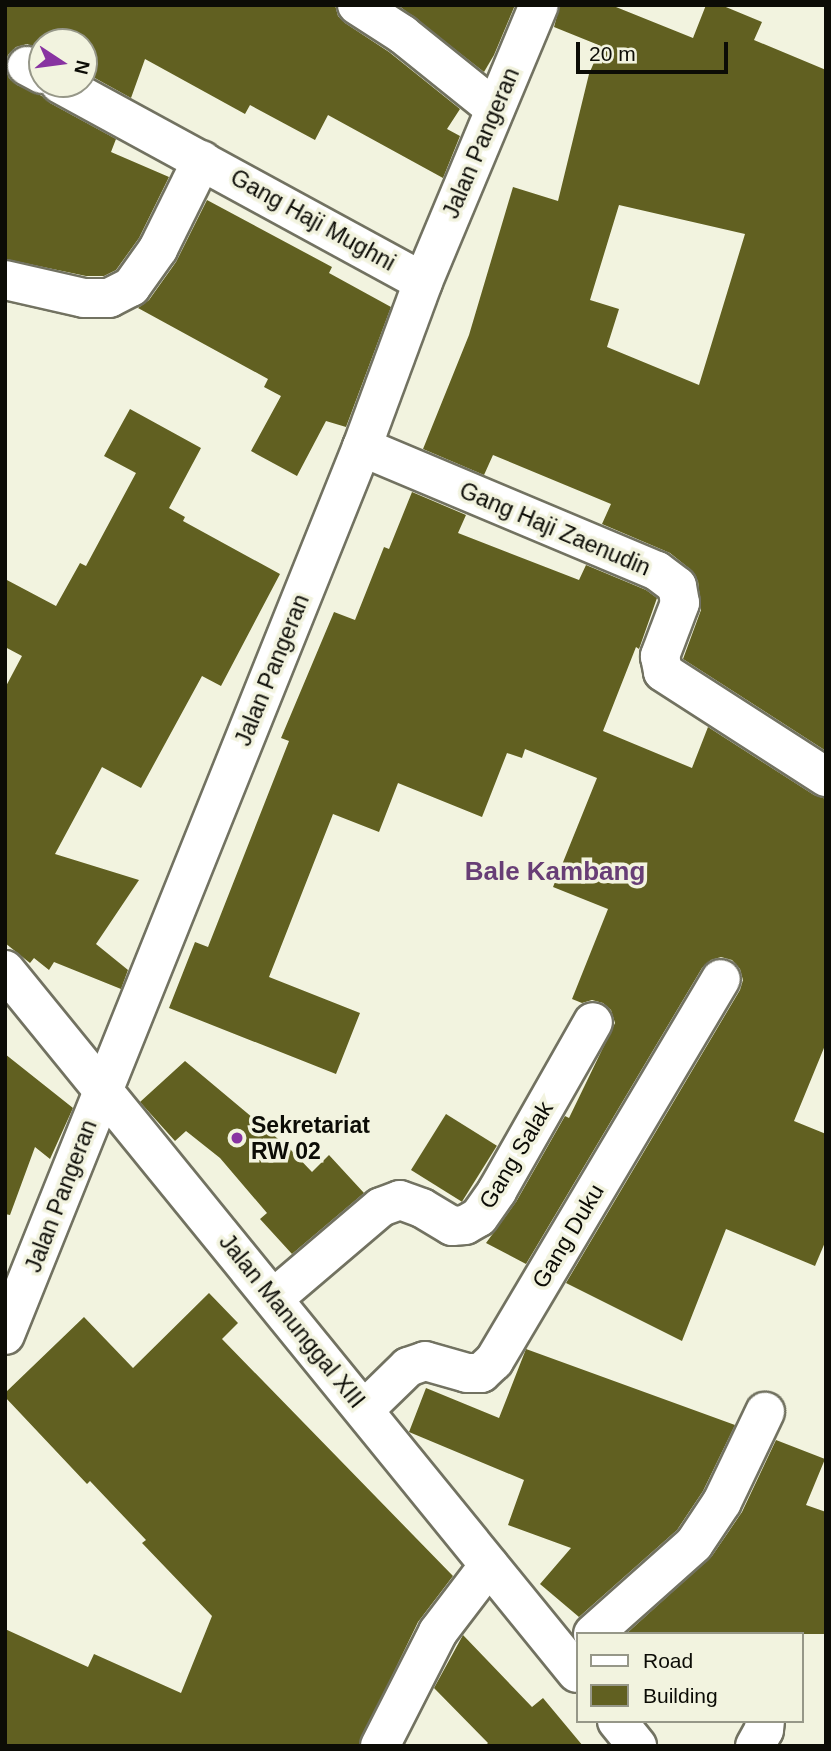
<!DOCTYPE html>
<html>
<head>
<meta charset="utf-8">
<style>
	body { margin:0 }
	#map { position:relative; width:831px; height:1751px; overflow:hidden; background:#f2f3df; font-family:Arial,sans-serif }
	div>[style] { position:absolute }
	.building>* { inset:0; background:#616021; transform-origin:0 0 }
	.roads { filter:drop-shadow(2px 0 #727261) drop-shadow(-2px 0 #727261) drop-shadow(0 2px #727261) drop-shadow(0 -2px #727261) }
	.minor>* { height:38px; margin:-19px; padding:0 19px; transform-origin:19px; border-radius:19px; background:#fff }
	.dots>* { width:19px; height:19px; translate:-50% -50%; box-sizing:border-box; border:4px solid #f2f3df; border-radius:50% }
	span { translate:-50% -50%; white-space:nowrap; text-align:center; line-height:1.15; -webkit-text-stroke:7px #f2f3df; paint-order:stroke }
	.street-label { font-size:23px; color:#0c0c06 }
	.poi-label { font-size:23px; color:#0c0c06; font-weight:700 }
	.left { translate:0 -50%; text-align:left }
	.quarter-label { font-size:26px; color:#683e76; font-weight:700 }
	.frame { position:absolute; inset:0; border:7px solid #0c0c06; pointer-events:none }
	.legend { position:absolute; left:576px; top:1632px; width:228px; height:91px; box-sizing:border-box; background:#f2f3df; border:2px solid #969788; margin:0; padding:9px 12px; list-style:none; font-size:21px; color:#0c0c06 }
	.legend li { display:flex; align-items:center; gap:14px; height:35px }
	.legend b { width:35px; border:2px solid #969788 }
	.north { position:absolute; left:28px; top:28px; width:70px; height:70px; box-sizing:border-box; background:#f2f3df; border:2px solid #969788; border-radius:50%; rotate:103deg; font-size:19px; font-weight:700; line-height:28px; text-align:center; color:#0c0c06 }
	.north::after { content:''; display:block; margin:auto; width:24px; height:32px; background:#8833a1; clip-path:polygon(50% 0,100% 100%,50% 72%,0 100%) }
	.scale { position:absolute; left:576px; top:42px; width:152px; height:32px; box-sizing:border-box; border:4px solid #0c0c06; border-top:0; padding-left:9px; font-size:21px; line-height:24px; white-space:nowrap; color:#0c0c06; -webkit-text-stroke:5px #f2f3df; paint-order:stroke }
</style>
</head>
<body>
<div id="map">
	<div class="building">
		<i style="clip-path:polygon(5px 5px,335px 5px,338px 16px,345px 23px,389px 52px,460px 109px,447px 129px,460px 136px,443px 178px,328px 115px,315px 140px,250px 105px,245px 114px,145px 59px,131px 98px,84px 72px,84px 42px,42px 42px,42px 49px,27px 44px,16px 47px,8px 55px,5px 66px)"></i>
		<i style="clip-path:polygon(398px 5px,515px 5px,494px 55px,484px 72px)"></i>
		<i style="clip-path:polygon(evenodd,560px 5px,611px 5px,693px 38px,706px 5px,721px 5px,762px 22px,754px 40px,826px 70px,826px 751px,683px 659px,701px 610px,698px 581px,690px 569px,670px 553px,602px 524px,611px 504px,493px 455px,484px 475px,423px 449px,469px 335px,513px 187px,558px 201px,589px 74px,601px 46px,554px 27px,560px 5px,619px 205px,745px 234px,699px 385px,607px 347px,619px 309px,590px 300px,619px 205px)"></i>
		<i style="clip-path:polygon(5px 67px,9px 78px,17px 85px,42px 96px,50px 103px,116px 139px,111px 152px,169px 177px,139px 238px,116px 270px,104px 276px,86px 276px,5px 259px)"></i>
		<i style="clip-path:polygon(207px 200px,332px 267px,329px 273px,391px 307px,346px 427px,326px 421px,297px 476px,251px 451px,281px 396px,264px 387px,268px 379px,138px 308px,149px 300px,176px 262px)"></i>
		<i style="clip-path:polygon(130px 409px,201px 448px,169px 508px,185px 517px,183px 521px,280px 574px,221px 686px,202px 676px,141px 788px,102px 767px,55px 854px,139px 880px,96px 944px,128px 970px,121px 989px,54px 962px,49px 970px,34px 958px,30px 963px,5px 943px,5px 688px,22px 656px,5px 647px,5px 579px,56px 606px,80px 563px,86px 566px,136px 473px,104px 456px)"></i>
		<i style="clip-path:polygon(412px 492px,466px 515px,458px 533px,579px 580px,586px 565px,646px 590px,657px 598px,639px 649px,636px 647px,603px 731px,692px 768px,708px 727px,814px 795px,826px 799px,826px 1043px,794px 1121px,826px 1134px,826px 1240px,815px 1266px,726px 1229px,682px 1341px,566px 1283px,740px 990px,743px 980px,740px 969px,732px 960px,721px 957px,711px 960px,702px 968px,526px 1264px,486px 1243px,516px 1202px,565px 1116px,569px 1118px,615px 1023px,611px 1010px,603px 1003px,592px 1000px,582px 1003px,572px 999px,608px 909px,553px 887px,597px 778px,525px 749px,522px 758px,507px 753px,482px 817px,398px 783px,379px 832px,333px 814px,269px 977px,360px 1013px,336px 1074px,169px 1008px,195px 942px,208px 947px,289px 741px,281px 738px,334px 612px,355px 620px,384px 547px,389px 549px)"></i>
		<i style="clip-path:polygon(5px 1054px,73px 1108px,50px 1159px,35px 1147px,10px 1215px,5px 1214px)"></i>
		<i style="clip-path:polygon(185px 1061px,290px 1149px,312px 1172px,329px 1155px,364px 1193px,292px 1254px,260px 1219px,267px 1213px,220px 1158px,186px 1131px,175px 1141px,140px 1102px)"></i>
		<i style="left:446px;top:1114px;width:60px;height:66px;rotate:32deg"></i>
		<i style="clip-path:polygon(209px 1293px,238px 1323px,222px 1339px,453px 1576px,418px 1622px,358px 1746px,5px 1746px,5px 1629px,88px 1667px,94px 1654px,181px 1693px,212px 1616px,142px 1543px,146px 1540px,90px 1481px,87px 1484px,5px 1397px,5px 1393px,84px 1317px,133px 1368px)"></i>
		<i style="clip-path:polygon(526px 1349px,735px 1425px,703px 1491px,677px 1530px,579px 1617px,540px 1584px,571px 1548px,508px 1525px,524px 1480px,409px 1432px,426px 1388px,499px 1418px)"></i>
		<i style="clip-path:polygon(776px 1440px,825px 1459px,806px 1505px,826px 1512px,826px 1634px,626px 1634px,712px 1556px,742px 1512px)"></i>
		<i style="clip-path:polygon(463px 1635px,532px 1707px,543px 1698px,583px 1746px,485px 1746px,488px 1743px,434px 1688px)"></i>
	</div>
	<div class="roads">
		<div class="minor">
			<i style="left:357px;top:5px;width:54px;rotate:32.8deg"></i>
			<i style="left:402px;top:34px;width:118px;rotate:38.8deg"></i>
			<i style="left:27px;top:66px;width:17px;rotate:28deg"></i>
			<i style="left:60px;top:84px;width:413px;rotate:28.6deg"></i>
			<i style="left:5px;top:280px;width:81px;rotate:12.8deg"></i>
			<i style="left:84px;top:298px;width:25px"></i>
			<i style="left:109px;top:298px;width:25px;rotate:-27deg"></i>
			<i style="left:131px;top:287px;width:47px;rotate:-54.6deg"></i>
			<i style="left:158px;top:249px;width:99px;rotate:-63.7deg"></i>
			<i style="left:362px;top:447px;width:320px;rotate:22.8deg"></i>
			<i style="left:657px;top:571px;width:25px;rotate:37deg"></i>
			<i style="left:677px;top:586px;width:17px;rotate:80deg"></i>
			<i style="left:680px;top:603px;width:57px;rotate:110.7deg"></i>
			<i style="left:660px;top:656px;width:16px;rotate:79deg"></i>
			<i style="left:663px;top:672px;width:194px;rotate:32.8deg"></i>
			<i style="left:5px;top:970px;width:906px;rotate:50.87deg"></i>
			<i style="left:274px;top:1298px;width:140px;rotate:-40.4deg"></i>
			<i style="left:381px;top:1207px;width:20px;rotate:-20deg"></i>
			<i style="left:400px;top:1200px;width:23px;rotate:20deg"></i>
			<i style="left:422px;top:1208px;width:35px;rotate:31deg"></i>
			<i style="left:452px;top:1226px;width:13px;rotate:-4deg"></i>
			<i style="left:465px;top:1225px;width:16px;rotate:-30deg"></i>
			<i style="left:479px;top:1217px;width:32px;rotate:-55deg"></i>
			<i style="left:497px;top:1191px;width:194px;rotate:-60.4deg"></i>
			<i style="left:5px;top:1335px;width:957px;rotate:-68.1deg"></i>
			<i style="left:362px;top:447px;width:176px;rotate:-69.7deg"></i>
			<i style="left:423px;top:282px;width:300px;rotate:-67.3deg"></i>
			<i style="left:365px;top:1409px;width:60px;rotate:-44.3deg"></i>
			<i style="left:408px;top:1367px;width:18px;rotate:-19deg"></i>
			<i style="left:425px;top:1361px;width:44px;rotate:15.9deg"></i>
			<i style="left:467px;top:1373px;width:14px"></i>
			<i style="left:481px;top:1373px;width:18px;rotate:-43deg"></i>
			<i style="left:494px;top:1361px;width:444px;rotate:-59.3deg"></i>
			<i style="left:593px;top:1634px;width:135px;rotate:-41.7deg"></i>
			<i style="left:694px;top:1544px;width:50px;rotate:-56.3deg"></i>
			<i style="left:722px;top:1502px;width:100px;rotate:-64.5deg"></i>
			<i style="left:617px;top:1721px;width:32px;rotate:51deg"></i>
			<i style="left:380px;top:1746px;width:128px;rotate:-63deg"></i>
			<i style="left:438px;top:1632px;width:84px;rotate:-52.7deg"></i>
			<i style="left:755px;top:1746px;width:18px;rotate:-61deg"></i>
			<i style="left:764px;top:1730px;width:9px;rotate:-84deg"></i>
		</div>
	</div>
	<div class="dots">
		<i style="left:237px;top:1138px;background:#8833a1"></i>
	</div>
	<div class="street-label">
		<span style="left:481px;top:143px;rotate:-67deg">Jalan Pangeran</span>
		<span style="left:313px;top:220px;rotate:29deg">Gang Haji Mughni</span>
		<span style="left:555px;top:529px;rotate:23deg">Gang Haji Zaenudin</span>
		<span style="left:272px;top:670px;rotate:-68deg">Jalan Pangeran</span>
		<span style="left:516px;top:1155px;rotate:-59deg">Gang Salak</span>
		<span style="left:61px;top:1196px;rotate:-69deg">Jalan Pangeran</span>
		<span style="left:568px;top:1236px;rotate:-59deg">Gang Duku</span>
		<span style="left:292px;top:1321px;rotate:51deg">Jalan Manunggal XIII</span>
	</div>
	<div class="poi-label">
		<span class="left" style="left:251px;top:1138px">Sekretariat<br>RW 02</span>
	</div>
	<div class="quarter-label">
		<span style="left:555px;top:872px">Bale Kambang</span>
	</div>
	<div class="frame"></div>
	<ul class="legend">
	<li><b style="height:9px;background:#fff"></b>Road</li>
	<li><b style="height:19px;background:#616021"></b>Building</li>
	</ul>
	<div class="north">N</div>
	<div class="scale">20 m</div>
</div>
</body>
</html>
